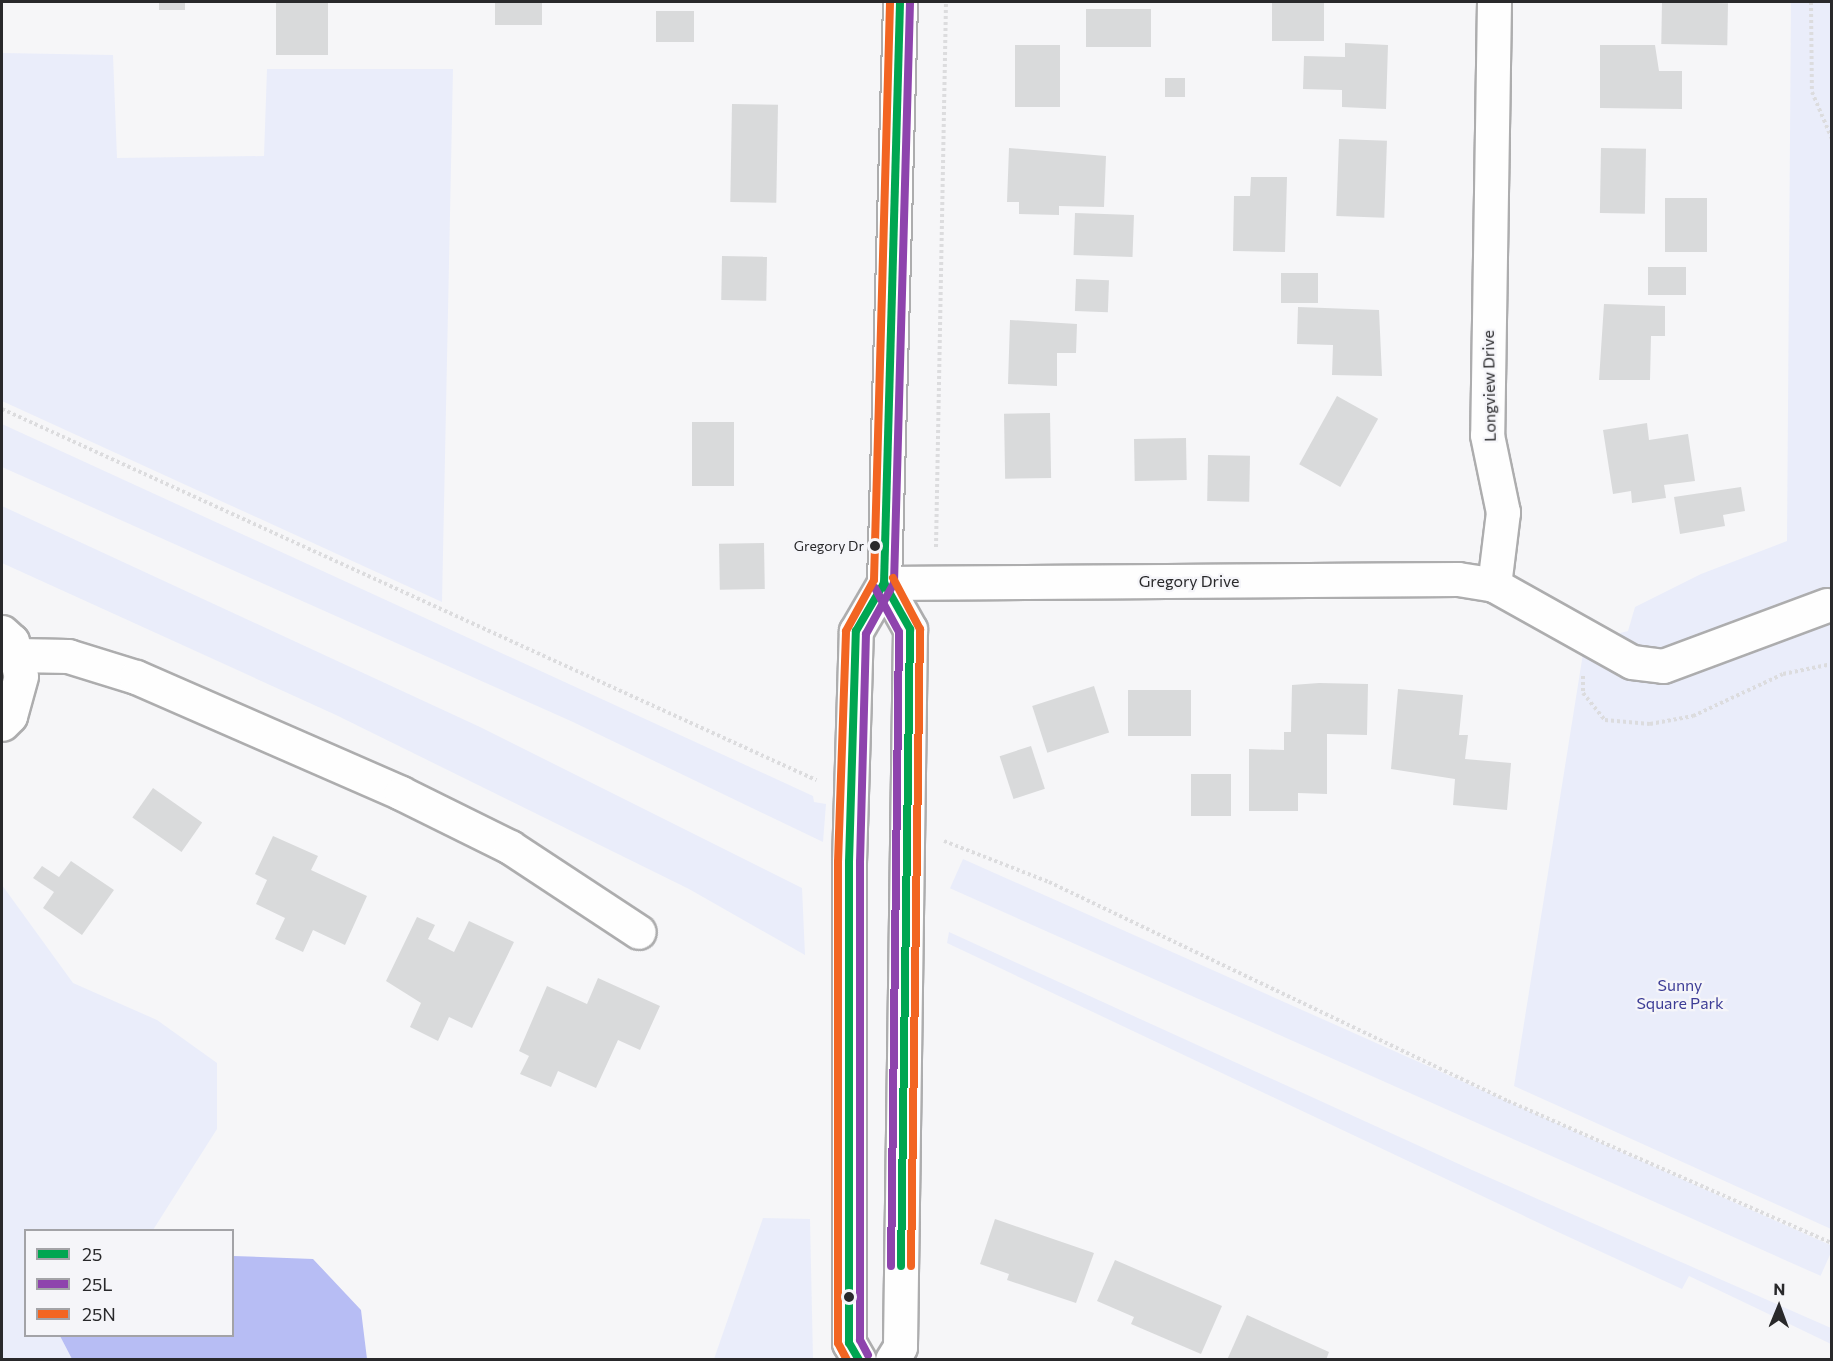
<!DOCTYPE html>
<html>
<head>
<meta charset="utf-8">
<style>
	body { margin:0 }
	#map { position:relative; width:1833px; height:1361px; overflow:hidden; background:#f6f6f8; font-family:Commissioner,sans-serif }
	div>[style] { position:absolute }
	.green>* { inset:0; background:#eaedfa; transform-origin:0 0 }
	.water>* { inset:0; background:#b7bdf4 }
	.building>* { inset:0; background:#d9dadb; transform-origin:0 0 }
	.path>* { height:4px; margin-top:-2px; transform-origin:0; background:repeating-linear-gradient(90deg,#dcdcde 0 3px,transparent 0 6px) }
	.roads { filter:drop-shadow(2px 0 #adadae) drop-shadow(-2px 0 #adadae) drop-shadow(0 2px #adadae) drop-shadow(0 -2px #adadae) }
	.minor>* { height:33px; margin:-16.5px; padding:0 16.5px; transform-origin:16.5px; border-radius:16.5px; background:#fefefe }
	.major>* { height:33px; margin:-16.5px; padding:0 16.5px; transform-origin:16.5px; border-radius:16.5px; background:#fefefe }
	.bus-1>* { height:8px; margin:-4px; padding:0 4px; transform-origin:4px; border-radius:4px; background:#00a651 }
	.bus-2>* { height:8px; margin:-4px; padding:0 4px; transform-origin:4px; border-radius:4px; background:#8e44ad }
	.bus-3>* { height:8px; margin:-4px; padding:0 4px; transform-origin:4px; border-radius:4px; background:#f26522 }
	.dots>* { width:16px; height:16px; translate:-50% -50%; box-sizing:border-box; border:3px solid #f5f5f9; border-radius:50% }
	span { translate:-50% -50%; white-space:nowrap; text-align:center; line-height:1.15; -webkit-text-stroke:4.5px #f5f5f9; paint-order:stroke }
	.bus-label { font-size:14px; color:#29292b }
	.right { translate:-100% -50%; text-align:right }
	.street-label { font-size:16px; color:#29292b }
	.park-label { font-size:16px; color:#3d3d96 }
	.frame { position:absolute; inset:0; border:3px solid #29292b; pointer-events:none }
	.legend { position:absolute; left:24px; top:1229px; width:210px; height:108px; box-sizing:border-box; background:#f5f5f9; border:2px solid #a3a3a7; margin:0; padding:8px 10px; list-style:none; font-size:18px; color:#29292b }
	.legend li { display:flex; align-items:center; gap:12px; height:30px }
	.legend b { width:30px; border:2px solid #a3a3a7 }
	.north { position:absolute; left:1749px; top:1277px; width:60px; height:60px; -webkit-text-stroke:4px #f5f5f9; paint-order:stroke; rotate:1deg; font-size:16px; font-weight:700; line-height:24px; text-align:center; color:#29292b }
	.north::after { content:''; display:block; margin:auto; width:21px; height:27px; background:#29292b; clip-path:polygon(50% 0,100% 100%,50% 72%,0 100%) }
</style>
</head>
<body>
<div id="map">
	<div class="green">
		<i style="clip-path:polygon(1791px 2px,1831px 2px,1831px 1229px,1514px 1086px,1589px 616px,1616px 634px,1628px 631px,1635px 607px,1701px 574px,1787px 541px)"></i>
		<i style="clip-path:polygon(2px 53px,113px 55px,117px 158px,264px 156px,267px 69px,453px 69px,442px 602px,2px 401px)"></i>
		<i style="clip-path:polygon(2px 424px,813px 796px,814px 802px,826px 804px,823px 842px,573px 722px,2px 467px)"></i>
		<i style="clip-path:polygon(2px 506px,480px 727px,802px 888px,805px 955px,689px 889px,336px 715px,2px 563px)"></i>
		<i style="left:963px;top:859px;width:953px;height:32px;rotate:24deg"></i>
		<i style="clip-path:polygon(2px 885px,73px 983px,157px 1020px,217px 1063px,217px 1129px,153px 1230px,26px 1230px,26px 1336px,60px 1336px,72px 1359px,2px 1359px)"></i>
		<i style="clip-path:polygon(949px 932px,1472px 1170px,1831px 1328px,1831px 1344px,1689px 1276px,1682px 1289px,1558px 1232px,947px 943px)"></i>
		<i style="clip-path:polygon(763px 1218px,810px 1219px,813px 1359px,714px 1359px)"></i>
	</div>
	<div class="water">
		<i style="clip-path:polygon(233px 1256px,313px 1259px,361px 1310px,367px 1359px,72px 1359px,60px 1336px,232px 1336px)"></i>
	</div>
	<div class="building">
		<i style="left:159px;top:2px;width:26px;height:8px"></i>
		<i style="left:276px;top:2px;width:52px;height:53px"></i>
		<i style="left:495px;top:2px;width:47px;height:23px"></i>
		<i style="left:1272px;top:2px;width:52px;height:39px"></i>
		<i style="left:1662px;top:2px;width:66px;height:42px;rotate:1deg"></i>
		<i style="left:1086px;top:9px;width:65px;height:38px"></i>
		<i style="left:656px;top:11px;width:38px;height:31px"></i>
		<i style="clip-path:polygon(1345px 43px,1388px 45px,1386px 109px,1342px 107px,1342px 90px,1303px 89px,1304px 56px,1345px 57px)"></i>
		<i style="left:1015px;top:45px;width:45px;height:62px"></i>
		<i style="clip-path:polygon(1600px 45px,1655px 45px,1659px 71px,1682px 71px,1682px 109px,1600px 108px)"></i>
		<i style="left:1165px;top:78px;width:20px;height:19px"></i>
		<i style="left:732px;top:104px;width:46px;height:98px;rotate:1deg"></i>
		<i style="left:1339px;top:139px;width:48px;height:77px;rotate:2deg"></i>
		<i style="clip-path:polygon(1009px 148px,1106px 156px,1104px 207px,1059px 206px,1059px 215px,1019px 214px,1019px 202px,1007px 202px)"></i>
		<i style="left:1601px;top:148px;width:45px;height:65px;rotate:1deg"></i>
		<i style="clip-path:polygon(1251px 177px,1287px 177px,1285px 252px,1233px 251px,1234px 196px,1250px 196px)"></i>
		<i style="left:1665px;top:198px;width:42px;height:54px"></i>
		<i style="left:1075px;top:213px;width:59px;height:42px;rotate:2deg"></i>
		<i style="left:722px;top:256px;width:45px;height:44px;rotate:1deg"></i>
		<i style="left:1648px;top:267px;width:38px;height:28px"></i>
		<i style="left:1281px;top:273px;width:37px;height:30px"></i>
		<i style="left:1076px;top:279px;width:33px;height:32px;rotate:2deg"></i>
		<i style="clip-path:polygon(1604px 304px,1665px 306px,1665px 336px,1651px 336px,1650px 380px,1599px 380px)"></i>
		<i style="clip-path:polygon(1298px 307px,1379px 310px,1382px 376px,1332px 375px,1333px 345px,1297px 344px)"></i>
		<i style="clip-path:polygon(1010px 320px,1077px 324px,1076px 353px,1057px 353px,1057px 386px,1008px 384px)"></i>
		<i style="left:1337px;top:396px;width:47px;height:78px;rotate:29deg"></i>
		<i style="left:1050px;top:413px;width:65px;height:46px;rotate:89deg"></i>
		<i style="left:692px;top:422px;width:42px;height:64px"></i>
		<i style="clip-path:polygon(1647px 423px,1649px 440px,1688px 434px,1695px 481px,1664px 485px,1666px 498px,1632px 503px,1631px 491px,1613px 494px,1603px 430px)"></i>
		<i style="left:1186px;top:438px;width:42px;height:52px;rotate:89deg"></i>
		<i style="left:1208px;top:455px;width:42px;height:46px;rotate:1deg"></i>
		<i style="clip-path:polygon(1741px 487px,1745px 511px,1723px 515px,1725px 526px,1680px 534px,1674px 497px)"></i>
		<i style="left:764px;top:543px;width:46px;height:45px;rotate:89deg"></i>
		<i style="clip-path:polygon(1319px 683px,1368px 684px,1367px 735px,1327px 734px,1327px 794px,1298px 793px,1298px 811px,1249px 811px,1249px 749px,1284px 750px,1284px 732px,1291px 732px,1292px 685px)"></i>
		<i style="left:1094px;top:686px;width:49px;height:65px;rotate:72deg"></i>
		<i style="clip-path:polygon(1398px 689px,1463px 695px,1459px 735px,1468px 735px,1465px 759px,1511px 763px,1507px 810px,1453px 805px,1455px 779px,1391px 769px)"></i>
		<i style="left:1128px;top:690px;width:63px;height:46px"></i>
		<i style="left:1031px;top:746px;width:45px;height:33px;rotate:72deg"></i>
		<i style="left:1191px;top:774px;width:40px;height:42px"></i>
		<i style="left:153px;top:788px;width:60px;height:36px;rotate:35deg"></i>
		<i style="clip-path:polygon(273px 836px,318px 856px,311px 870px,367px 896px,345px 945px,313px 930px,303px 952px,275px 939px,285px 918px,256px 904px,267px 880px,255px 874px)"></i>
		<i style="clip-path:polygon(71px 861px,114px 890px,82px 935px,43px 908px,54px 892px,33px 878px,42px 866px,59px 877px)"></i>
		<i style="clip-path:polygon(417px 917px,435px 925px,428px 939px,454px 952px,469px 921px,514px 942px,472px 1028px,449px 1017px,438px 1041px,410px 1027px,421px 1003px,386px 981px)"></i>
		<i style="clip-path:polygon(598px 978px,660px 1006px,640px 1050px,618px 1040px,596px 1088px,558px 1071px,551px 1087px,520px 1074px,529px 1056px,519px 1051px,547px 986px,587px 1004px)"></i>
		<i style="clip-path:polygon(995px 1219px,1094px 1253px,1076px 1303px,1007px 1280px,1009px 1274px,980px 1264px)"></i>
		<i style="clip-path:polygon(1115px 1260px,1222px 1306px,1201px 1354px,1131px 1324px,1134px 1317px,1097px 1301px)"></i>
		<i style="clip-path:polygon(1247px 1315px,1329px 1352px,1326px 1360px,1227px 1360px)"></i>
	</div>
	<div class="path">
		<i style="left:1811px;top:2px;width:90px;rotate:89.4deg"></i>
		<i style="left:1812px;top:92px;width:51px;rotate:66.9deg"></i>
		<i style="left:2px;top:409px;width:895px;rotate:24.5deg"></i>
		<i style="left:936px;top:547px;width:545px;rotate:-88.95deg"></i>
		<i style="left:1583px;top:676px;width:17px;rotate:90deg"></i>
		<i style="left:1583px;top:693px;width:35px;rotate:51deg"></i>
		<i style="left:1605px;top:720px;width:45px;rotate:5.1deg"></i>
		<i style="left:1650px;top:724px;width:44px;rotate:-10.5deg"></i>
		<i style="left:1693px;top:716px;width:99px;rotate:-25deg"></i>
		<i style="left:1783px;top:674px;width:50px;rotate:-11.5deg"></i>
		<i style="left:944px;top:841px;width:113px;rotate:21.3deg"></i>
		<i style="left:1049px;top:882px;width:509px;rotate:25.51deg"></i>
		<i style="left:1508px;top:1101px;width:354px;rotate:23.7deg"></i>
	</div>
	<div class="roads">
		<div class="minor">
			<i style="left:1494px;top:2px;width:433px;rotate:90.9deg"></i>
			<i style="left:1487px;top:435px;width:79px;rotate:78.3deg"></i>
			<i style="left:1503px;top:512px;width:74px;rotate:97deg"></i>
			<i style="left:1494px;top:585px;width:158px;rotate:29.2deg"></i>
			<i style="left:1632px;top:662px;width:31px;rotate:7deg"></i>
			<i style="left:1663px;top:666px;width:175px;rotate:-20.4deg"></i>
			<i style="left:884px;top:583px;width:574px;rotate:-0.4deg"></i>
			<i style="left:1458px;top:579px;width:36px;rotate:9deg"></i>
			<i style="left:2px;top:632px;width:13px;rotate:42deg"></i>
			<i style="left:12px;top:641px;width:36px;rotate:76deg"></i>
			<i style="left:21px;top:676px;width:41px;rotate:105.4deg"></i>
			<i style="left:10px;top:716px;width:11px;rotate:135deg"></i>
			<i style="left:18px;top:655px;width:50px;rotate:1.1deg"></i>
			<i style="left:68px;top:656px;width:71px;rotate:17.2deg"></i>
			<i style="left:136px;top:677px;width:289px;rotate:23.6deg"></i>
			<i style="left:401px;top:793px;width:122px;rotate:26.4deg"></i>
			<i style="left:510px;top:847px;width:154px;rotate:33.4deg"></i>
		</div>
		<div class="major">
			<i style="left:884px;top:583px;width:53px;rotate:60.5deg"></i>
			<i style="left:910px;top:629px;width:718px;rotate:90.8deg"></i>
			<i style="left:900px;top:1347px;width:15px;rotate:122deg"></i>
			<i style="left:859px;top:1360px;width:20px;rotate:-120deg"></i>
			<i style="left:849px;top:1343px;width:481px;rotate:-90deg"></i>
			<i style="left:849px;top:862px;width:231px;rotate:-88.3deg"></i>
			<i style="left:856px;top:631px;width:56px;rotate:-59.7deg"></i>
			<i style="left:884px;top:583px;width:581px;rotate:-88.42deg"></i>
		</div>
	</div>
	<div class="bus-1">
		<i style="left:884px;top:583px;width:53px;rotate:60.5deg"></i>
		<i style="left:910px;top:629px;width:637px;rotate:90.81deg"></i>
		<i style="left:859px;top:1360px;width:20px;rotate:-120deg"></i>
		<i style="left:849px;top:1343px;width:481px;rotate:-90deg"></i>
		<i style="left:849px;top:862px;width:231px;rotate:-88.3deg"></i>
		<i style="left:856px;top:631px;width:56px;rotate:-59.7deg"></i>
		<i style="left:884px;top:583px;width:581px;rotate:-88.42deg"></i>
	</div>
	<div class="bus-2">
		<i style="left:875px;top:588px;width:50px;rotate:61.4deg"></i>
		<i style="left:899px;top:632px;width:634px;rotate:90.72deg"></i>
		<i style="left:868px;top:1355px;width:17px;rotate:-118deg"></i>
		<i style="left:860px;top:1340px;width:478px;rotate:-90deg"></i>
		<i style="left:860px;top:862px;width:228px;rotate:-88.5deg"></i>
		<i style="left:866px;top:634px;width:58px;rotate:-61.2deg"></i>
		<i style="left:894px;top:583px;width:581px;rotate:-88.42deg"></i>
	</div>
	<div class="bus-3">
		<i style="left:893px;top:578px;width:58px;rotate:62.1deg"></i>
		<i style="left:920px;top:629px;width:637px;rotate:90.81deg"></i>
		<i style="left:847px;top:1360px;width:19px;rotate:-118deg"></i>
		<i style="left:838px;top:1343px;width:481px;rotate:-90deg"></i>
		<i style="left:838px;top:862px;width:231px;rotate:-88deg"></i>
		<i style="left:846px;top:631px;width:58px;rotate:-61.2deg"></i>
		<i style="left:874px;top:580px;width:578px;rotate:-88.41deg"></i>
	</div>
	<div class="dots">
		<i style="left:875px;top:546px;background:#29292b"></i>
		<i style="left:849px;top:1297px;background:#29292b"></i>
	</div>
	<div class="bus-label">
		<span class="right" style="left:864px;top:546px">Gregory Dr</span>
	</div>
	<div class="street-label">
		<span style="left:1489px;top:386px;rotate:-91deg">Longview Drive</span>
		<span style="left:1189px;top:581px">Gregory Drive</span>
	</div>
	<div class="park-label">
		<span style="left:1680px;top:994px">Sunny<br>Square Park</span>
	</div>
	<div class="frame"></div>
	<ul class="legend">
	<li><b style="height:8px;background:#00a651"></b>25</li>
	<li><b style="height:8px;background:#8e44ad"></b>25L</li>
	<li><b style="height:8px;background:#f26522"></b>25N</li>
	</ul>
	<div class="north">N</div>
</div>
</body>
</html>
